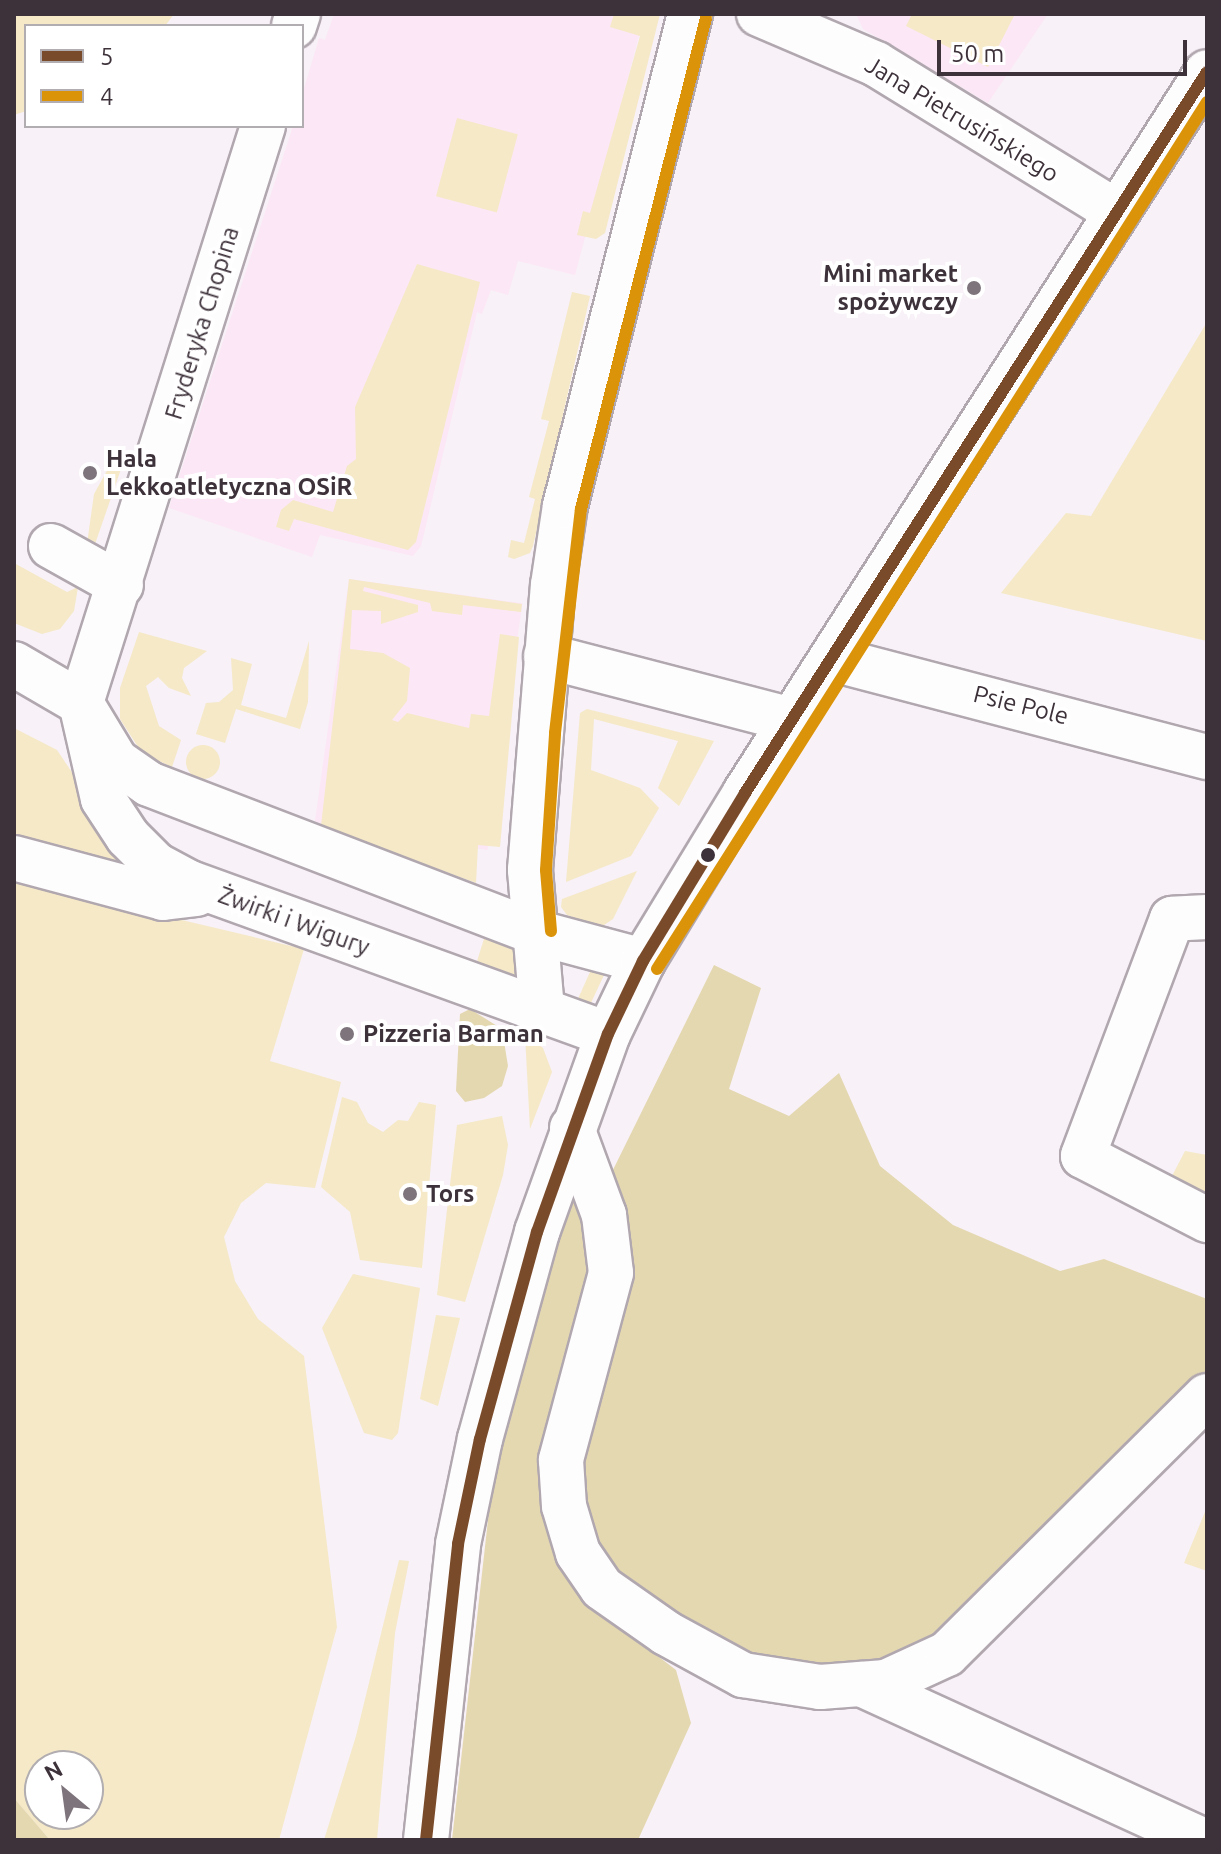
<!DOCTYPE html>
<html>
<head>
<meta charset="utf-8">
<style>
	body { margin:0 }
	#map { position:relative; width:1221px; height:1854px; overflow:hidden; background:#f8f1f7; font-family:Ubuntu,sans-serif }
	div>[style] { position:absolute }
	.built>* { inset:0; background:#fce7f6; transform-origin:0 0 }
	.green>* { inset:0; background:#f5e9c7; transform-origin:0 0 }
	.round { border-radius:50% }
	.forest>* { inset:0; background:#e4d8b1 }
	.roads { filter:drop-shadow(2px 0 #b1a8af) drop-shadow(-2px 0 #b1a8af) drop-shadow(0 2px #b1a8af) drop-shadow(0 -2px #b1a8af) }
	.minor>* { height:44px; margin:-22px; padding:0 22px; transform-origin:22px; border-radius:22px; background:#fefdfe }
	.bus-1>* { height:12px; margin:-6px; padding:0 6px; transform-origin:6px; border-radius:6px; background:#7a4b2a }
	.bus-2>* { height:12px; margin:-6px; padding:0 6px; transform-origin:6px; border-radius:6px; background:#db9409 }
	.dots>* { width:22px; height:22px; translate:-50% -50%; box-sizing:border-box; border:4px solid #fff; border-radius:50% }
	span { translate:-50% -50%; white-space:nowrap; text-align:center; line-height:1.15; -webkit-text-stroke:8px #fff; paint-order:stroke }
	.street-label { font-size:24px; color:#3d313a }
	.poi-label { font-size:24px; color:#3d313a; font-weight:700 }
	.right { translate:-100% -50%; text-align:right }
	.left { translate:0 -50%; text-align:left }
	.frame { position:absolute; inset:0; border:16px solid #3d313a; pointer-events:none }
	.legend { position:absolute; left:24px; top:24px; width:280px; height:104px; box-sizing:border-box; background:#fff; border:2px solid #b1adb0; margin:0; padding:10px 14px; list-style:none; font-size:24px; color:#3d313a }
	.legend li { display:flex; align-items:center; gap:16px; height:40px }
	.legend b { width:40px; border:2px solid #b1adb0 }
	.north { position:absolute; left:24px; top:1750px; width:80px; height:80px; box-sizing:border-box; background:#fff; border:2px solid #b1adb0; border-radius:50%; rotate:331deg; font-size:22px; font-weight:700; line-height:32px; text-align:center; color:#3d313a }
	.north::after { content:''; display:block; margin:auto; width:28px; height:36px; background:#7e747c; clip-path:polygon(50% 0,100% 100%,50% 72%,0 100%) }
	.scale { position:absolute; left:937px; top:40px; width:250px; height:36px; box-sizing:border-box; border:4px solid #3d313a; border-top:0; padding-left:10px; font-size:24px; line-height:28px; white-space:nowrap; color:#3d313a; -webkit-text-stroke:6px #fff; paint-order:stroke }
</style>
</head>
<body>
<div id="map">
	<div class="built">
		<i style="clip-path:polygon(334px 14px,645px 14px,575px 275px,518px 261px,508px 295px,491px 290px,482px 314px,477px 312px,421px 546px,413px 556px,320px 535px,312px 557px,169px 508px,293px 126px,302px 126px,302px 95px,319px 38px,325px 40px)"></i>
		<i style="clip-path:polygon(856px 14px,1048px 14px,988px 103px,863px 29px)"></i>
		<i style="left:349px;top:579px;width:175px;height:249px;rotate:8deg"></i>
	</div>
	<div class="green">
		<i style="clip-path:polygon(14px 14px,174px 14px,165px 26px,26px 26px,26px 111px,14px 115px)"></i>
		<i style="clip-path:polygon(614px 14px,660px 14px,605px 233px,596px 239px,577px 235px,583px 211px,590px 213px,640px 36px,610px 27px)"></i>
		<i style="clip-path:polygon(912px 14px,1015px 14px,988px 67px,906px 26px)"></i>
		<i style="left:457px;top:118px;width:63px;height:81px;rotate:15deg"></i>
		<i style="clip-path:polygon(417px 264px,480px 282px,416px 542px,408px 550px,294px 519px,289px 531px,276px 527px,281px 510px,293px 500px,333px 512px,347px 466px,356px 459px,355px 407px)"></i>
		<i style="clip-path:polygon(572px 292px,590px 296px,533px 546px,530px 553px,514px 559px,508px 557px,511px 540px,524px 543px,535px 499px,529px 497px,549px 421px,541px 419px)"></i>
		<i style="clip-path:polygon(1207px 322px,1207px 641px,1001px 593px,1066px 513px,1091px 516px)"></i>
		<i style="clip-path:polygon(114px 458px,121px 469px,95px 544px,87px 544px,94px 494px)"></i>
		<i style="clip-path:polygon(14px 563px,67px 592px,78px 587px,74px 611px,60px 629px,42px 634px,14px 623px)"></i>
		<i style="clip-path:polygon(349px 579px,522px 604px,521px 612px,463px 605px,462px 615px,432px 611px,430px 603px,364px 587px,363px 591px,418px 605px,418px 612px,381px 624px,381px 611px,352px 610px,350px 649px,383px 653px,410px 668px,407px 701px,392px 720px,398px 722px,407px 713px,469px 728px,471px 714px,489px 716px,500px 634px,519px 637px,500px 847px,478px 845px,476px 883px,321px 826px)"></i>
		<i style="clip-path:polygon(139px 632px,207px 651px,184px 668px,182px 678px,191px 696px,169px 688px,158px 677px,146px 686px,159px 726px,181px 740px,172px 767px,142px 753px,120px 719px,120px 688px)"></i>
		<i style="clip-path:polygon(309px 641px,308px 702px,300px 729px,236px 709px,225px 743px,196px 734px,206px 703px,219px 702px,233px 690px,231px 658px,252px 664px,241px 705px,286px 718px)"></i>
		<i style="clip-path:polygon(587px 709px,714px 741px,679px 806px,658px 788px,678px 741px,594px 719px,591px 770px,640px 788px,659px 808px,631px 856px,566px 882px,580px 713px)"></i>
		<i style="clip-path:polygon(evenodd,14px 728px,57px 750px,169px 917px,304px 949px,270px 1061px,341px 1082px,315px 1188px,266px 1183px,241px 1203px,224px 1237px,235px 1281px,258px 1319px,304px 1356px,337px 1627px,279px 1840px,50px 1840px,14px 1798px,14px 728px,40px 1766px,88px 1766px,88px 1814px,40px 1814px,40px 1766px)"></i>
		<i class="round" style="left:186px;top:745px;width:34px;height:34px"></i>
		<i style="clip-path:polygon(637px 871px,613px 919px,601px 927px,567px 915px,561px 907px,562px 899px)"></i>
		<i style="clip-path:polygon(487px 929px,508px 937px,517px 953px,518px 973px,512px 979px,474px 971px)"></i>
		<i style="clip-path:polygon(594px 963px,604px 975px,589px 1007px,573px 1010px)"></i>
		<i style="clip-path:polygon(525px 1034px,543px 1048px,552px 1072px,530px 1129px)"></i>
		<i style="clip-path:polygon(342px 1097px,357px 1102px,368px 1123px,383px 1132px,398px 1120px,408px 1121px,419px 1102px,436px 1105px,422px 1268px,360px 1260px,350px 1212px,321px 1187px)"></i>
		<i style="clip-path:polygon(502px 1116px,508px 1145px,503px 1175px,465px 1302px,437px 1295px,457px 1125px)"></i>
		<i style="clip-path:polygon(1185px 1151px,1207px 1155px,1207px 1201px,1171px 1178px)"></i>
		<i style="clip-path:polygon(353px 1274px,420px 1288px,398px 1433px,392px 1440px,364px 1433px,322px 1328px)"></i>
		<i style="clip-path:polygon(436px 1315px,460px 1318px,438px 1406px,420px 1399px)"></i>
		<i style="clip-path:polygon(1207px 1507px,1207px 1571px,1184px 1563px)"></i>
		<i style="clip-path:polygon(399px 1560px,409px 1561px,395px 1633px,377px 1840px,324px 1840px,356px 1736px)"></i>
	</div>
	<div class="forest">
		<i style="clip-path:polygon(714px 965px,761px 988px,729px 1089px,789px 1116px,839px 1073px,880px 1166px,953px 1225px,1060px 1271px,1104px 1259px,1207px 1299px,1207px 1385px,922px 1653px,824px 1680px,748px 1661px,608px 1583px,572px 1458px,607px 1182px)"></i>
		<i style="clip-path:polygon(470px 1009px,502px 1029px,508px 1066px,502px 1086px,484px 1098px,465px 1102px,456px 1091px,460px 1014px)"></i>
		<i style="clip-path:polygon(572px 1168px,601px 1287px,549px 1460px,612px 1621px,676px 1670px,691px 1723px,638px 1840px,452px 1840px,497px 1440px)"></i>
		<i style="clip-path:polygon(14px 1798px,50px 1840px,14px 1840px)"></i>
	</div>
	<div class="roads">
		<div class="minor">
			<i style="left:759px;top:14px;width:127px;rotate:23.1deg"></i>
			<i style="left:876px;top:64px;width:283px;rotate:31.6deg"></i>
			<i style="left:294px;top:26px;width:13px;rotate:-72deg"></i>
			<i style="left:263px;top:126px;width:605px;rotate:107.51deg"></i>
			<i style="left:81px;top:703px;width:98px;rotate:77.1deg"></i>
			<i style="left:103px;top:799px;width:45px;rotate:56.7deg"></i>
			<i style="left:128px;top:837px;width:40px;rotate:45deg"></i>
			<i style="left:156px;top:865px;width:38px;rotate:28deg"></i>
			<i style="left:190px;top:883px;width:444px;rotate:19.9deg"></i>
			<i style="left:51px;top:546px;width:80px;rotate:29.1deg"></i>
			<i style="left:546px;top:656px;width:254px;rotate:14.6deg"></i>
			<i style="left:833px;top:659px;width:387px;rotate:14.7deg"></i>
			<i style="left:14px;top:664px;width:78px;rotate:30.2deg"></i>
			<i style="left:81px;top:703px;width:68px;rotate:58.9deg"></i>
			<i style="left:116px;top:761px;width:40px;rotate:34.9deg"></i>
			<i style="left:149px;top:784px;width:413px;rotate:21deg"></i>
			<i style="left:535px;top:932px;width:112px;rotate:15deg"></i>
			<i style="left:14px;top:858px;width:154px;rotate:15deg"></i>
			<i style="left:163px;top:898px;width:34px;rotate:-7deg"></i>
			<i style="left:1207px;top:917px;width:35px;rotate:177deg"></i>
			<i style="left:1172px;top:919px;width:253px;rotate:110.6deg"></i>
			<i style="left:1083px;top:1156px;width:140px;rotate:27.3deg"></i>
			<i style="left:542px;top:1010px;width:141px;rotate:-94.9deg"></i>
			<i style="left:530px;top:870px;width:286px;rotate:-85.4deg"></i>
			<i style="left:553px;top:585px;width:80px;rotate:-81.4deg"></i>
			<i style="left:565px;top:506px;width:508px;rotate:-75.74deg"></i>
			<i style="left:572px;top:1128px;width:93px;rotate:69.8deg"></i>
			<i style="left:604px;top:1215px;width:58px;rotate:83.1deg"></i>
			<i style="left:611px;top:1273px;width:194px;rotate:105deg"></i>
			<i style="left:561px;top:1460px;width:46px;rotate:86.3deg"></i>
			<i style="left:564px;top:1506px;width:49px;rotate:73.4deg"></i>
			<i style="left:578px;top:1553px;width:42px;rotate:55.6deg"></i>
			<i style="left:602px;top:1588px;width:78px;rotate:35.1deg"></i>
			<i style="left:666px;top:1633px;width:88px;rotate:28.6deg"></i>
			<i style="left:743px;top:1675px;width:78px;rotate:8.9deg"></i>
			<i style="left:820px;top:1687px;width:66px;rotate:-4.3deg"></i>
			<i style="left:886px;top:1682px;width:67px;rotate:-24.7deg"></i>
			<i style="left:947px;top:1654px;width:366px;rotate:-44.8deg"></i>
			<i style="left:861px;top:1684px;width:374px;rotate:24.6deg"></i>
			<i style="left:426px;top:1840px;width:298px;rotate:-83.8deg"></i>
			<i style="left:458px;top:1544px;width:107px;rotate:-78.2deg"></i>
			<i style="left:480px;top:1439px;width:215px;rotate:-74.6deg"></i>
			<i style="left:537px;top:1232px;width:210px;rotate:-70.3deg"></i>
			<i style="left:608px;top:1034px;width:81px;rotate:-64.4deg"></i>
			<i style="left:643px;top:961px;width:197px;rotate:-58.7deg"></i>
			<i style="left:745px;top:793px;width:856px;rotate:-57.35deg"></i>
		</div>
	</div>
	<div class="bus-1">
		<i style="left:426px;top:1840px;width:298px;rotate:-83.8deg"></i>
		<i style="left:458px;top:1544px;width:107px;rotate:-78.2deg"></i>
		<i style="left:480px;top:1439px;width:215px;rotate:-74.6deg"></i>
		<i style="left:537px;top:1232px;width:210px;rotate:-70.3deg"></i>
		<i style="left:608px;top:1034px;width:81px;rotate:-64.4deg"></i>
		<i style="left:643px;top:961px;width:197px;rotate:-58.7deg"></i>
		<i style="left:745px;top:793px;width:856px;rotate:-57.35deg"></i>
	</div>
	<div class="bus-2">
		<i style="left:551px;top:931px;width:61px;rotate:-94.7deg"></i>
		<i style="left:546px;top:870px;width:137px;rotate:-86.2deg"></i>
		<i style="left:555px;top:733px;width:226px;rotate:-83.4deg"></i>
		<i style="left:581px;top:509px;width:507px;rotate:-75.72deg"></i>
		<i style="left:657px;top:969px;width:1027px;rotate:-57.61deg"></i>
	</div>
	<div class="dots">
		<i style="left:974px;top:288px;background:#7e747c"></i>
		<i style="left:90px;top:473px;background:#7e747c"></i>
		<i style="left:708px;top:855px;background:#3d313a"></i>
		<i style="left:347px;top:1034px;background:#7e747c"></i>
		<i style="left:410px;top:1194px;background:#7e747c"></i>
	</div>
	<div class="street-label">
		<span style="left:962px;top:119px;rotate:31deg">Jana Pietrusińskiego</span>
		<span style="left:202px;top:323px;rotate:-73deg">Fryderyka Chopina</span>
		<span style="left:1021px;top:705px;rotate:14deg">Psie Pole</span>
		<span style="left:294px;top:921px;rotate:20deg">Żwirki i Wigury</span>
	</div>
	<div class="poi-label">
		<span class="right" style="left:958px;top:288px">Mini market<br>spożywczy</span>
		<span class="left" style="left:106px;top:473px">Hala<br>Lekkoatletyczna OSiR</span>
		<span class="left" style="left:363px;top:1034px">Pizzeria Barman</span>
		<span class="left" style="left:426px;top:1194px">Tors</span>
	</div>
	<div class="frame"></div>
	<ul class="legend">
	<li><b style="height:10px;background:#7a4b2a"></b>5</li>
	<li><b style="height:10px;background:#db9409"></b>4</li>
	</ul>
	<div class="north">N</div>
	<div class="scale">50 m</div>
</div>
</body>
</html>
